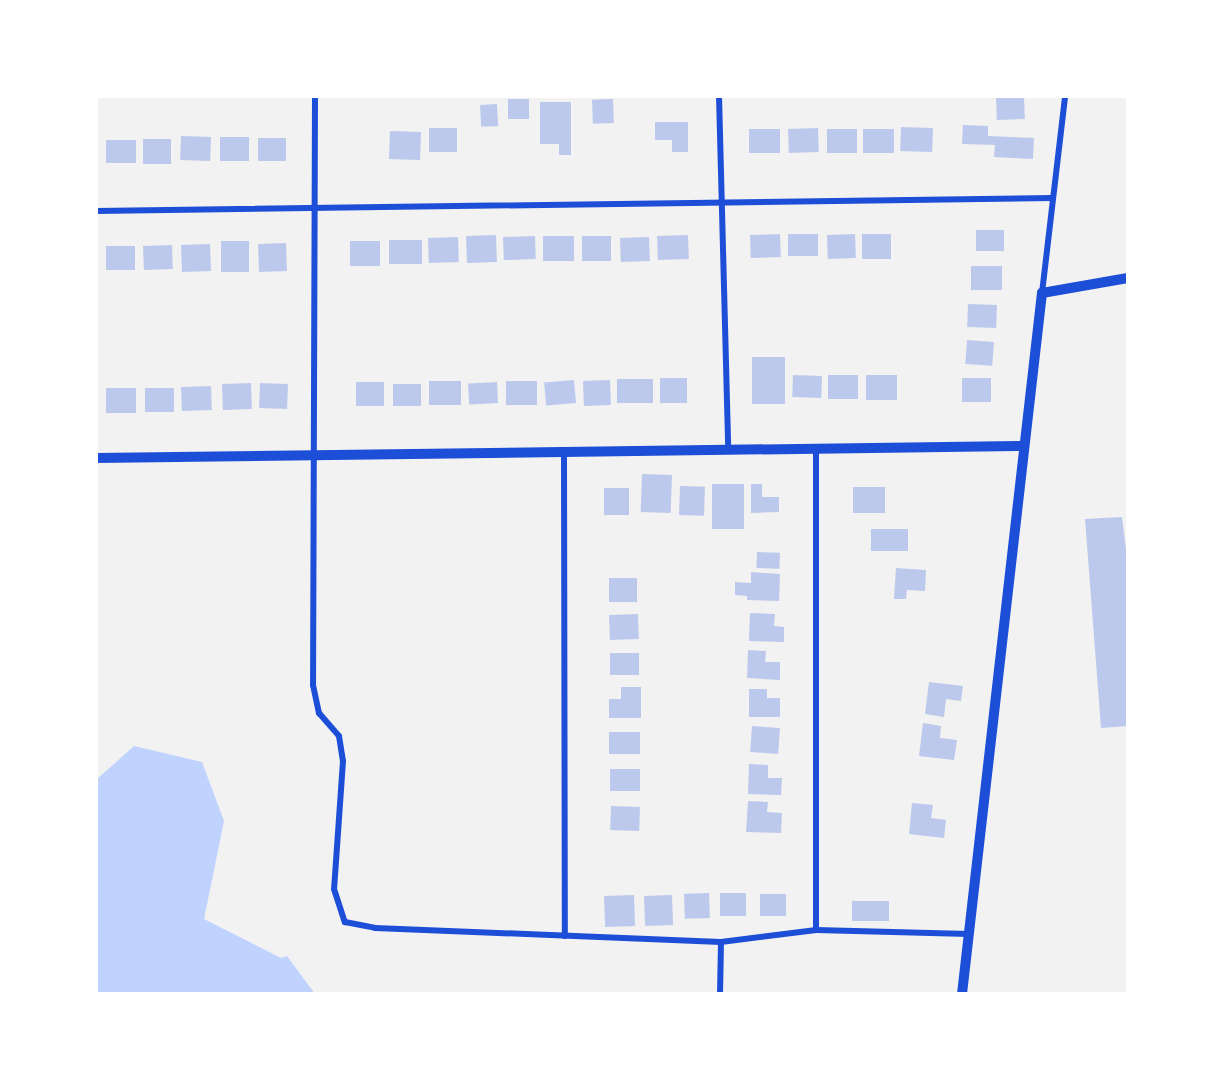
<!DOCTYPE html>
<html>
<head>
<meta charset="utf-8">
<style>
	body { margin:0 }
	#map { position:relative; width:1224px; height:1090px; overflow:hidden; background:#f2f2f2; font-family:Montserrat,sans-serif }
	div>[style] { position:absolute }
	.water>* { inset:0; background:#bfd3fe }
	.building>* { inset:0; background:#bdc9ec; transform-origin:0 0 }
	.minor>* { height:6px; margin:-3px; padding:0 3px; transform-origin:3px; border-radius:3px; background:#1d4ed8 }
	.tertiary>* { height:10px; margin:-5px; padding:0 5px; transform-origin:5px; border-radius:5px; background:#1d4ed8 }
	span { translate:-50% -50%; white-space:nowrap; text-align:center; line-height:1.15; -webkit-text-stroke:6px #fff; paint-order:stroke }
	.frame { position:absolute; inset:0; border:98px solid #fff; pointer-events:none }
</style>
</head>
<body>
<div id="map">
	<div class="water">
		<i style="clip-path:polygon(134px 746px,202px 762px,224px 821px,204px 919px,281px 958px,287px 956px,315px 994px,96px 994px,96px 780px)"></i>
	</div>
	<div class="building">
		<i style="left:1024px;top:96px;width:23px;height:28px;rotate:88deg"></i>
		<i style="left:508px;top:99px;width:21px;height:20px"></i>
		<i style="left:613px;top:99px;width:24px;height:21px;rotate:88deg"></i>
		<i style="clip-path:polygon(540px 102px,571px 102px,571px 155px,559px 155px,559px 144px,540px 144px)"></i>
		<i style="left:497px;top:104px;width:22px;height:17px;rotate:87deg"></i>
		<i style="clip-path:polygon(655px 122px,688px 122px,688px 152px,672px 152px,672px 140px,655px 140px)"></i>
		<i style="clip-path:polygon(963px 125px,988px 126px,988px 136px,1034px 138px,1033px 159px,994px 157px,995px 145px,962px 144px)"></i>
		<i style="left:901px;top:127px;width:32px;height:24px;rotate:2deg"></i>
		<i style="left:429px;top:128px;width:28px;height:24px"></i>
		<i style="left:818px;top:128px;width:24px;height:30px;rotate:88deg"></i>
		<i style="left:749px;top:129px;width:31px;height:24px"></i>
		<i style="left:827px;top:129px;width:30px;height:24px"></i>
		<i style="left:863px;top:129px;width:31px;height:24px"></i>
		<i style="left:390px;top:131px;width:31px;height:28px;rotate:2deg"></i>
		<i style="left:181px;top:136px;width:30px;height:24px;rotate:2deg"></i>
		<i style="left:249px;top:137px;width:24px;height:29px;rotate:90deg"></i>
		<i style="left:258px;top:138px;width:28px;height:23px"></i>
		<i style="left:143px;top:139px;width:28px;height:25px"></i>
		<i style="left:106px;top:140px;width:30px;height:23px"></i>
		<i style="left:976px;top:230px;width:28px;height:21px"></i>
		<i style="left:780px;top:234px;width:23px;height:30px;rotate:88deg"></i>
		<i style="left:788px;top:234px;width:30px;height:22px"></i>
		<i style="left:855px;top:234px;width:24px;height:28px;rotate:88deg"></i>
		<i style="left:891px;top:234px;width:25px;height:29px;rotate:90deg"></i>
		<i style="left:496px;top:235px;width:27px;height:30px;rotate:88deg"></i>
		<i style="left:688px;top:235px;width:24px;height:31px;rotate:88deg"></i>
		<i style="left:535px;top:236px;width:23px;height:32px;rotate:88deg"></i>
		<i style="left:543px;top:236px;width:31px;height:25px"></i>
		<i style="left:582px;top:236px;width:29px;height:25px"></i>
		<i style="left:458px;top:237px;width:25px;height:30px;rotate:88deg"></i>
		<i style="left:649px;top:237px;width:24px;height:29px;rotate:88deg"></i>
		<i style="left:389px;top:240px;width:33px;height:24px"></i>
		<i style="left:221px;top:241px;width:28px;height:31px"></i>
		<i style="left:350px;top:241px;width:30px;height:25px"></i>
		<i style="left:286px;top:243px;width:28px;height:28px;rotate:88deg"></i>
		<i style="left:210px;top:244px;width:27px;height:29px;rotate:88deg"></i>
		<i style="left:172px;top:245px;width:24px;height:29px;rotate:88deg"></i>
		<i style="left:135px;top:246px;width:24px;height:29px;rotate:90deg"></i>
		<i style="left:971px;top:266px;width:31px;height:24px"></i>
		<i style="left:968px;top:304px;width:29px;height:23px;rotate:2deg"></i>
		<i style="left:967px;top:340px;width:27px;height:24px;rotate:4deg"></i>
		<i style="left:752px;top:357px;width:33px;height:47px"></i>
		<i style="left:793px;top:375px;width:29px;height:22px;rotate:2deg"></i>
		<i style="left:828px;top:375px;width:30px;height:24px"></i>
		<i style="left:866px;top:375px;width:31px;height:25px"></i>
		<i style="left:660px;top:378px;width:27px;height:25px"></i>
		<i style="left:962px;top:378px;width:29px;height:24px"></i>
		<i style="left:617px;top:379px;width:36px;height:24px"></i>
		<i style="left:574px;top:380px;width:23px;height:30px;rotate:85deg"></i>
		<i style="left:610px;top:380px;width:25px;height:27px;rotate:88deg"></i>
		<i style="left:429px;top:381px;width:32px;height:24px"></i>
		<i style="left:506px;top:381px;width:31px;height:24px"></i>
		<i style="left:356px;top:382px;width:28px;height:24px"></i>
		<i style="left:497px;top:382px;width:21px;height:29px;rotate:87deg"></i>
		<i style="left:251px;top:383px;width:26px;height:29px;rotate:88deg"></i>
		<i style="left:260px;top:383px;width:28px;height:25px;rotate:2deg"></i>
		<i style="left:393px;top:384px;width:28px;height:22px"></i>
		<i style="left:211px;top:386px;width:24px;height:30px;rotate:88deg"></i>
		<i style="left:136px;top:388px;width:25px;height:30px;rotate:90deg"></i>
		<i style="left:145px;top:388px;width:29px;height:24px"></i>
		<i style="left:642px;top:474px;width:30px;height:38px;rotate:2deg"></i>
		<i style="left:712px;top:484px;width:32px;height:45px"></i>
		<i style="clip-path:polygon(751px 484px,762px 484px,762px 497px,779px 497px,779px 512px,751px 513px)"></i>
		<i style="left:680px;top:486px;width:25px;height:29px;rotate:2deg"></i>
		<i style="left:885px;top:487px;width:26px;height:32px;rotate:90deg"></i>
		<i style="left:604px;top:488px;width:25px;height:27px"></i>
		<i style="clip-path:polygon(1122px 517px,1128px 566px,1128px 726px,1101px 728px,1085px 519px)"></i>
		<i style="left:871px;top:529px;width:37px;height:22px"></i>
		<i style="left:757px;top:552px;width:23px;height:16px;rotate:2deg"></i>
		<i style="clip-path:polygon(896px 568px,926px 570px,925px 591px,907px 590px,906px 599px,894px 599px)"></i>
		<i style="clip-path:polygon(751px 572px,780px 574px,779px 601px,747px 600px,747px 596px,735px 595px,735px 582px,751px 583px)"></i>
		<i style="left:609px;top:578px;width:28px;height:24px"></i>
		<i style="clip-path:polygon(750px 613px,775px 614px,774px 626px,784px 627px,784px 642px,749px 641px)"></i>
		<i style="left:638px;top:614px;width:25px;height:29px;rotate:88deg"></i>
		<i style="clip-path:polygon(748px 650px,766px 651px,765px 662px,780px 662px,780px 680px,747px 678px)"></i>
		<i style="left:610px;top:653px;width:29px;height:22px"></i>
		<i style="clip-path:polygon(929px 682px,963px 686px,961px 701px,946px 699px,944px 717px,925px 714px)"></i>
		<i style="clip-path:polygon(621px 687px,641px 687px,641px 718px,609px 718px,609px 699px,621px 699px)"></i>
		<i style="clip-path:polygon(749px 689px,767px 689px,767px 698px,780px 698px,780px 717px,749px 717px)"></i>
		<i style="clip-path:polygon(923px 723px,941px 726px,940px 738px,957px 740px,954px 760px,919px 756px)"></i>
		<i style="left:752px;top:726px;width:28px;height:26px;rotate:4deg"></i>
		<i style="left:609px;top:732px;width:31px;height:22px"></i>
		<i style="clip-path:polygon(749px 764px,768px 765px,768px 778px,782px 778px,781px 795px,748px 794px)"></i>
		<i style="left:610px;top:769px;width:30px;height:22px"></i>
		<i style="clip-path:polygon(748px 801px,768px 802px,767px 812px,782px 813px,781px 833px,746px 832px)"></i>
		<i style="clip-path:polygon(912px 803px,933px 805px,931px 818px,946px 820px,944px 838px,909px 834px)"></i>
		<i style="left:611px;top:806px;width:29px;height:24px;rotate:2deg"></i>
		<i style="left:709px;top:893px;width:25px;height:25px;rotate:88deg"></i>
		<i style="left:746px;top:893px;width:23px;height:26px;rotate:90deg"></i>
		<i style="left:760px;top:894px;width:26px;height:22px"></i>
		<i style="left:634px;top:895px;width:31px;height:30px;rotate:88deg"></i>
		<i style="left:672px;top:895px;width:30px;height:28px;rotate:88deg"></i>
		<i style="left:852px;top:901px;width:37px;height:20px"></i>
	</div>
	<div class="minor">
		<i style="left:315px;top:96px;width:589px;rotate:90.19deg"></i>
		<i style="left:313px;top:685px;width:29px;rotate:78deg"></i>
		<i style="left:319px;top:713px;width:30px;rotate:49deg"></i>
		<i style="left:339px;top:736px;width:25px;rotate:81deg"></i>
		<i style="left:343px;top:761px;width:128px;rotate:94deg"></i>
		<i style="left:334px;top:889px;width:35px;rotate:72deg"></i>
		<i style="left:345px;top:922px;width:31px;rotate:11deg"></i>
		<i style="left:375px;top:928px;width:346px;rotate:2.3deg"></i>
		<i style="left:721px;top:942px;width:96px;rotate:-7.2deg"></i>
		<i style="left:816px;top:930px;width:153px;rotate:1.5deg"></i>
		<i style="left:719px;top:96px;width:351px;rotate:88.5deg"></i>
		<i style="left:96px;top:211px;width:957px;rotate:-0.78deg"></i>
		<i style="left:1042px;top:293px;width:198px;rotate:-83.3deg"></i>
		<i style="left:816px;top:448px;width:482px;rotate:90deg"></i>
		<i style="left:564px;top:452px;width:484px;rotate:89.9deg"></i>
		<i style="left:720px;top:994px;width:52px;rotate:-88.9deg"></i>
	</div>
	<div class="tertiary">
		<i style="left:96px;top:458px;width:928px;rotate:-0.74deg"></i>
		<i style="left:962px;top:994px;width:706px;rotate:-83.49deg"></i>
		<i style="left:1042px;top:293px;width:87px;rotate:-9.9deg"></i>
	</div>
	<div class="frame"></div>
</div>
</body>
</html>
